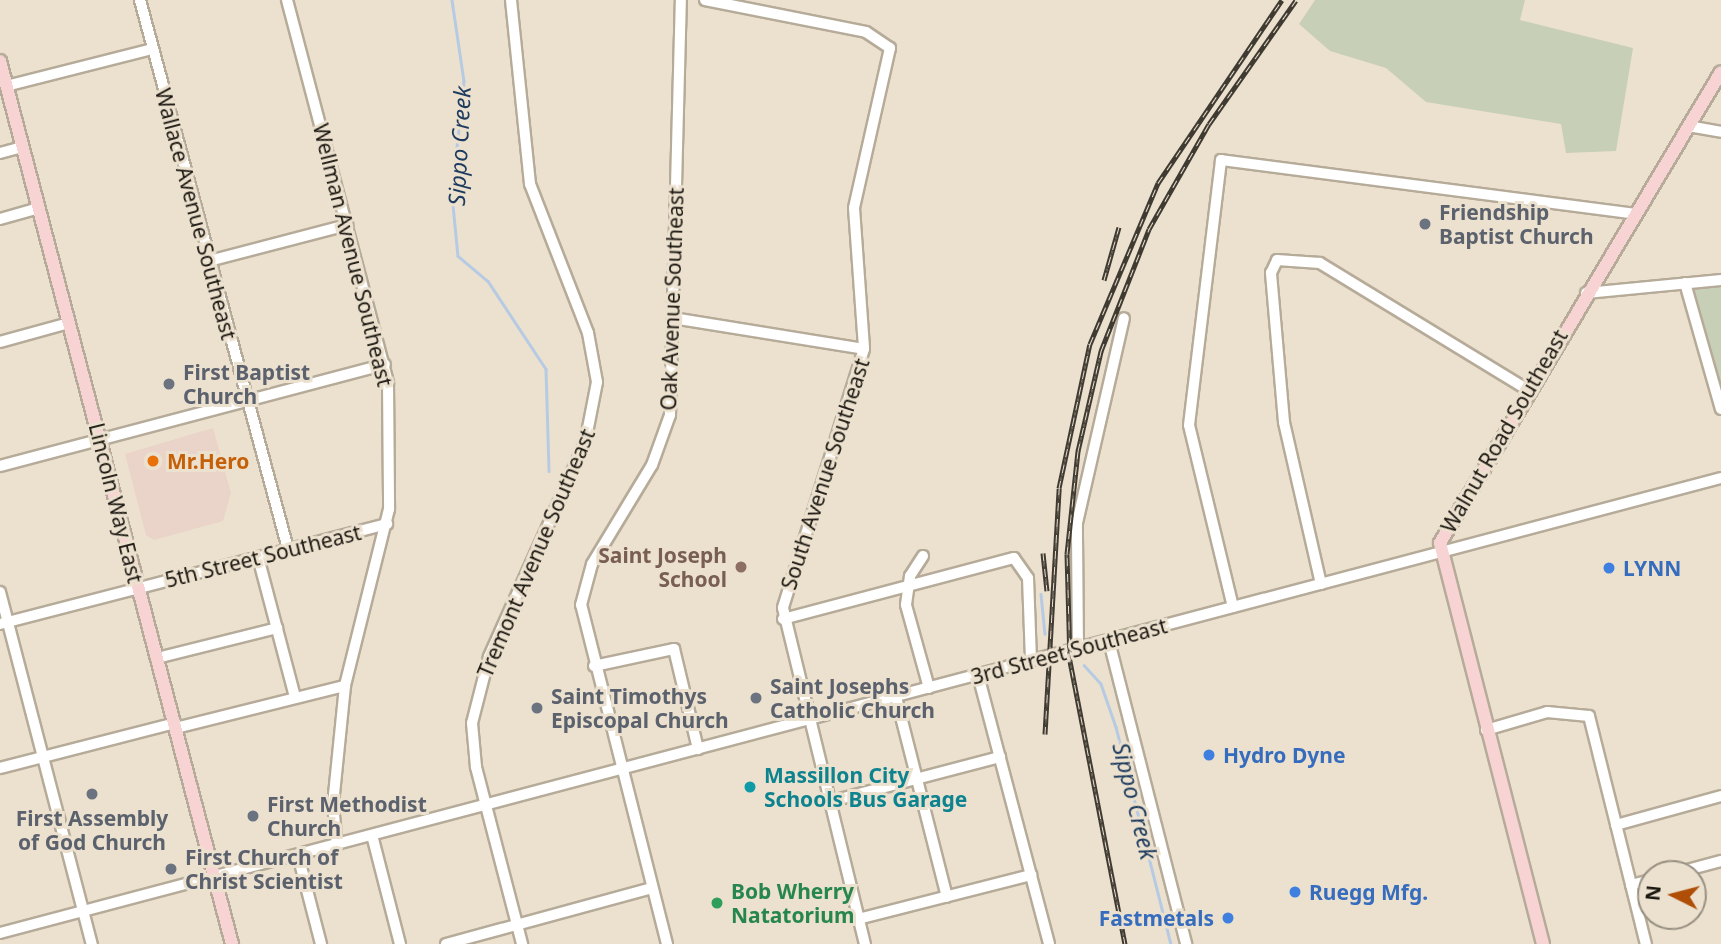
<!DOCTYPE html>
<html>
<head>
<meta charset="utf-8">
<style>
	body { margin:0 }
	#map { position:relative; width:1721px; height:944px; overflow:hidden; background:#ece1ce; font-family:"Noto Sans",sans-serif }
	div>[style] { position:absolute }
	.commercial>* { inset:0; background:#ead3c8 }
	.green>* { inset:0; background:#c8cfb7 }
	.stream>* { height:2.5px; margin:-1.25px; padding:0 1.25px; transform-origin:1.25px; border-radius:1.25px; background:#b6cbe3 }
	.roads { filter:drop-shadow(2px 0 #b6ab99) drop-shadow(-2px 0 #b6ab99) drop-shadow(0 2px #b6ab99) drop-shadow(0 -2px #b6ab99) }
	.minor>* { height:10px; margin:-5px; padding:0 5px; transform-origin:5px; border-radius:5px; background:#fff }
	.major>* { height:12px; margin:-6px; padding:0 6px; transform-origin:6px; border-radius:6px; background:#f7d3d3 }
	.rail>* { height:5px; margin-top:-2.5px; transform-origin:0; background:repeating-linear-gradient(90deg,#ece1ce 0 8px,#403b32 0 16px); box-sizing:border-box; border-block:2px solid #403b32 }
	.dots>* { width:19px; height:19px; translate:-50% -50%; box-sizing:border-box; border:4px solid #ece1ce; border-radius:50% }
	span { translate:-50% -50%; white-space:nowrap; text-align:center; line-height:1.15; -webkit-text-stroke:6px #ece1ce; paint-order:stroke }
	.worship-label { font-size:21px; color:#5b616d; font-weight:700 }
	.left { translate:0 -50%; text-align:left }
	.street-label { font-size:21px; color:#1a1610 }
	.food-label { font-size:21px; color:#c56008; font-weight:700 }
	.education-label { font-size:21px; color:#785e54; font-weight:700 }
	.right { translate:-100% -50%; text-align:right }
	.shop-label { font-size:21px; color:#366cbe; font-weight:700 }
	.culture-label { font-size:21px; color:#0d838f; font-weight:700 }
	.leisure-label { font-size:21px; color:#27864d; font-weight:700 }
	.water-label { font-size:23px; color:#1d3b5e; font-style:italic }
	.north { position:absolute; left:1637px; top:860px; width:70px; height:70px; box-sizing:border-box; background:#ece1ce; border:2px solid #989082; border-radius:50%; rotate:276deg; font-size:19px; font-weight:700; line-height:28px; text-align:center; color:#1a1610 }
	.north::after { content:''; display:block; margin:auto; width:24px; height:32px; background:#af4e07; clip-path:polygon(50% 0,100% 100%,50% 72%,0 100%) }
</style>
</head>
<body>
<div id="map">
	<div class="commercial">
		<i style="clip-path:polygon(213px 428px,231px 493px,223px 521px,154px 540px,146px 535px,125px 454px)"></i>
	</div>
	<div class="green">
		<i style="clip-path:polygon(1315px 0,1525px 0,1520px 20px,1633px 48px,1616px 151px,1566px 153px,1561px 124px,1426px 102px,1386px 68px,1330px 51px,1299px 24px)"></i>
		<i style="clip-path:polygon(1721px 283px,1721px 400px,1689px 286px)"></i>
	</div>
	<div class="stream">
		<i style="left:452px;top:0;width:82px;rotate:81.6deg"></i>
		<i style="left:464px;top:81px;width:115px;rotate:96deg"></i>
		<i style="left:452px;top:195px;width:61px;rotate:84.4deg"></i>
		<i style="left:458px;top:256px;width:39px;rotate:40deg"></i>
		<i style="left:488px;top:281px;width:105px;rotate:56.6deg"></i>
		<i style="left:546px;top:369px;width:102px;rotate:88.3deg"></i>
		<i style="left:1041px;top:594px;width:40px;rotate:84.3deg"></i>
		<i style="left:1084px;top:665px;width:25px;rotate:48deg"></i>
		<i style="left:1101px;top:684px;width:46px;rotate:70.8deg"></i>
		<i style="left:1116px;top:727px;width:224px;rotate:75.8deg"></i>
	</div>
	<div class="roads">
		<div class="minor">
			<i style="left:140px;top:0;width:569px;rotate:74.91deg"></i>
			<i style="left:287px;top:0;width:396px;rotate:75.2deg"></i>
			<i style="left:388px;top:383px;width:126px;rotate:89.5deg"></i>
			<i style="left:389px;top:509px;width:182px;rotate:104deg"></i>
			<i style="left:345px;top:686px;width:120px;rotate:95.8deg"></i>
			<i style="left:333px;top:805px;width:40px;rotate:84.3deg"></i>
			<i style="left:511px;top:0;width:185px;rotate:84.1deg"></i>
			<i style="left:530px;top:184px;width:160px;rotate:68.7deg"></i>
			<i style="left:588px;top:333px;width:50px;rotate:79.6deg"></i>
			<i style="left:597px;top:382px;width:62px;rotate:101.1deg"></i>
			<i style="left:585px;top:443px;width:235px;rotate:114.2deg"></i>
			<i style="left:489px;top:657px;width:68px;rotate:104.4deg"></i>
			<i style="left:472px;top:723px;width:44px;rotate:84.8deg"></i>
			<i style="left:476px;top:767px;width:183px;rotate:75.4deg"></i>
			<i style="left:705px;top:0;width:164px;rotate:11.2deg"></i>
			<i style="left:866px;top:32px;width:29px;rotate:34deg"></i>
			<i style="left:890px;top:48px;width:164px;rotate:102.7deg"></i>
			<i style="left:854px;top:208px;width:141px;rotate:85.9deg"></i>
			<i style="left:864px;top:349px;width:271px;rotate:107.4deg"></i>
			<i style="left:783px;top:608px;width:346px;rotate:76.3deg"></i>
			<i style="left:6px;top:86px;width:151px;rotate:-14.2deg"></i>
			<i style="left:1688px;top:126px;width:34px;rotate:10deg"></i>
			<i style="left:0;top:153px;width:24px;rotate:-15deg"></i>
			<i style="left:0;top:219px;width:41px;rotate:-15.8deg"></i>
			<i style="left:209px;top:261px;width:143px;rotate:-14.6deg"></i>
			<i style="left:1685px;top:283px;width:131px;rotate:74.1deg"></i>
			<i style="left:1586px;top:293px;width:136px;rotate:-5.5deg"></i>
			<i style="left:673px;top:318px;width:193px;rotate:9.2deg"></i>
			<i style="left:0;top:342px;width:72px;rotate:-15.4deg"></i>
			<i style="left:0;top:466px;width:398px;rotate:-14.8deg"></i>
			<i style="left:923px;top:556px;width:24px;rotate:123deg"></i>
			<i style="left:910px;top:576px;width:29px;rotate:98deg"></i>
			<i style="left:906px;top:605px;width:86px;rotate:74.5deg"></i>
			<i style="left:258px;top:557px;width:145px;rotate:75.2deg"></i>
			<i style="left:1321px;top:584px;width:166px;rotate:-102.9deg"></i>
			<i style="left:1284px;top:422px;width:150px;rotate:-95deg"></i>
			<i style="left:1271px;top:273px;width:14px;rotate:-65deg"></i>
			<i style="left:1277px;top:260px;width:43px;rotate:4deg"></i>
			<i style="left:1320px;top:263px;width:244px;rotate:31.4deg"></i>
			<i style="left:0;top:592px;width:364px;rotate:75.4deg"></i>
			<i style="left:1233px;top:607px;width:187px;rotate:-103.6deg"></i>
			<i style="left:1189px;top:425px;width:267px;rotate:-83.1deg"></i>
			<i style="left:1221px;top:160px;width:417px;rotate:7.4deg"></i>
			<i style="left:783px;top:619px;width:239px;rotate:-14.8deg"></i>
			<i style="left:1014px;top:558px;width:24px;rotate:55deg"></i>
			<i style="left:1028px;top:578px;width:83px;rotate:87.9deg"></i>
			<i style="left:0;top:624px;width:400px;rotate:-14.5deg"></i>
			<i style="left:1109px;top:641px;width:313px;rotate:75.7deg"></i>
			<i style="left:1078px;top:650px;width:127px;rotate:-90.5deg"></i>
			<i style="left:1077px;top:523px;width:210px;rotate:-77.1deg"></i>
			<i style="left:157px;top:658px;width:124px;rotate:-14deg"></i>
			<i style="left:594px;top:666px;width:82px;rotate:-12deg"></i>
			<i style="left:674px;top:649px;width:103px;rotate:76.5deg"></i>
			<i style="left:978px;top:675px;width:278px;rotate:75.2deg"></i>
			<i style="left:896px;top:697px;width:206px;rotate:75.7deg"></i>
			<i style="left:176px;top:728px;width:174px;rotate:-14deg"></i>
			<i style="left:1486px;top:730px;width:64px;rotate:-16.4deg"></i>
			<i style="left:1547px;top:712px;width:42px;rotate:5.4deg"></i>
			<i style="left:1589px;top:716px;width:235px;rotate:76deg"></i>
			<i style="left:0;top:768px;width:181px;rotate:-14.4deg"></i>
			<i style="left:828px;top:802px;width:178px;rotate:-14.7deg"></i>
			<i style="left:1616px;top:825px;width:109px;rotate:-15.4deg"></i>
			<i style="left:372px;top:835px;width:113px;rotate:75.6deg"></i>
			<i style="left:298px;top:855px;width:92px;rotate:75.5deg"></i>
			<i style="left:1672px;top:874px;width:51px;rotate:-14.9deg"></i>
			<i style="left:1631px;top:885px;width:21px;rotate:-14deg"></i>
			<i style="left:858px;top:919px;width:179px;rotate:-14.3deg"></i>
			<i style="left:0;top:933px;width:1780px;rotate:-14.81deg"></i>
			<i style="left:446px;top:944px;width:213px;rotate:-15.2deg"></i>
			<i style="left:667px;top:944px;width:350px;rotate:-104.2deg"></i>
			<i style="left:581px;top:605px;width:42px;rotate:-75deg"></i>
			<i style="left:592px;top:564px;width:116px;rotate:-58.8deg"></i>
			<i style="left:652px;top:465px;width:53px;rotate:-70.2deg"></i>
			<i style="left:670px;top:415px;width:415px;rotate:-88.5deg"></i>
		</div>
		<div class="major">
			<i style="left:0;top:61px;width:913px;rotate:75.28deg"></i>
			<i style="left:1543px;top:944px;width:414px;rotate:-104.4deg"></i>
			<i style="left:1440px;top:543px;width:548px;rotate:-59.18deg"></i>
		</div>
	</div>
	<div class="rail">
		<i style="left:1104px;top:280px;width:55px;rotate:-74.2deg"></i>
		<i style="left:1043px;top:553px;width:38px;rotate:84deg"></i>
		<i style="left:1045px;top:734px;width:246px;rotate:-86.7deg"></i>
		<i style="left:1059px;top:488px;width:147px;rotate:-77.9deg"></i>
		<i style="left:1090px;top:344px;width:175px;rotate:-67.1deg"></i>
		<i style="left:1158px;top:183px;width:221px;rotate:-55.9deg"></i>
		<i style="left:1125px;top:944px;width:288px;rotate:-101deg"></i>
		<i style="left:1070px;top:661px;width:107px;rotate:-91.6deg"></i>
		<i style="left:1067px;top:554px;width:104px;rotate:-83.9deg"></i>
		<i style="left:1078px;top:451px;width:103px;rotate:-77deg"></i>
		<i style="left:1101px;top:351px;width:131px;rotate:-68.5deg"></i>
		<i style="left:1149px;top:229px;width:121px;rotate:-60.3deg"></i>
		<i style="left:1209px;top:124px;width:151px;rotate:-54.9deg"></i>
	</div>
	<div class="dots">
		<i style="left:1425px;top:224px;background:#6b7280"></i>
		<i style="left:169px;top:384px;background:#6b7280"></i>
		<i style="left:153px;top:461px;background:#e8710a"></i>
		<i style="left:741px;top:567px;background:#8d6e63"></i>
		<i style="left:1609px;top:568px;background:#3f7fe0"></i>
		<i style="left:756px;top:698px;background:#6b7280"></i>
		<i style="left:537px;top:708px;background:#6b7280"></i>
		<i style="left:1209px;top:755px;background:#3f7fe0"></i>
		<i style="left:750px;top:787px;background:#0f9aa8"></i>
		<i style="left:92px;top:794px;background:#6b7280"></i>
		<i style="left:253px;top:816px;background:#6b7280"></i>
		<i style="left:171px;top:869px;background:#6b7280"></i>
		<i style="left:1295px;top:892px;background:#3f7fe0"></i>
		<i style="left:717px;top:903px;background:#2e9e5b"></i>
		<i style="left:1228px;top:918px;background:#3f7fe0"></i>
	</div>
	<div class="worship-label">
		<span class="left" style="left:1439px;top:224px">Friendship<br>Baptist Church</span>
		<span class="left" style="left:183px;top:384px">First Baptist<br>Church</span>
		<span class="left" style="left:770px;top:698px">Saint Josephs<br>Catholic Church</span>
		<span class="left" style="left:551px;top:708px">Saint Timothys<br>Episcopal Church</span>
		<span class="left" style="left:267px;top:816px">First Methodist<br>Church</span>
		<span style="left:92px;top:830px">First Assembly<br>of God Church</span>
		<span class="left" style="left:185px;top:869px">First Church of<br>Christ Scientist</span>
	</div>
	<div class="street-label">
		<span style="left:196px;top:214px;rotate:75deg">Wallace Avenue Southeast</span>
		<span style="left:353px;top:255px;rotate:76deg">Wellman Avenue Southeast</span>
		<span style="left:672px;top:299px;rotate:-88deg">Oak Avenue Southeast</span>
		<span style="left:1504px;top:431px;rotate:-60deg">Walnut Road Southeast</span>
		<span style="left:825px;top:474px;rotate:-72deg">South Avenue Southeast</span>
		<span style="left:116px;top:503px;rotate:76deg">Lincoln Way East</span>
		<span style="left:536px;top:553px;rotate:-67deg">Tremont Avenue Southeast</span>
		<span style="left:263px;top:556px;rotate:-14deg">5th Street Southeast</span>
		<span style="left:1069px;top:651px;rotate:-15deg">3rd Street Southeast</span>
	</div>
	<div class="food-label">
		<span class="left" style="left:167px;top:461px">Mr.Hero</span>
	</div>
	<div class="education-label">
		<span class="right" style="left:727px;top:567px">Saint Joseph<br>School</span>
	</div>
	<div class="shop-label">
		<span class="left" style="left:1623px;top:568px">LYNN</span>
		<span class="left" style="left:1223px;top:755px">Hydro Dyne</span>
		<span class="left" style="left:1309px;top:892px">Ruegg Mfg.</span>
		<span class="right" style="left:1214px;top:918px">Fastmetals</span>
	</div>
	<div class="culture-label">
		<span class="left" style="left:764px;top:787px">Massillon City<br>Schools Bus Garage</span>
	</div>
	<div class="leisure-label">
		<span class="left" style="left:731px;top:903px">Bob Wherry<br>Natatorium</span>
	</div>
	<div class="water-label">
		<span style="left:459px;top:146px;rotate:-87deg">Sippo Creek</span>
		<span style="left:1135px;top:801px;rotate:76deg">Sippo Creek</span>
	</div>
	<div class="north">N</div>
</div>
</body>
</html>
